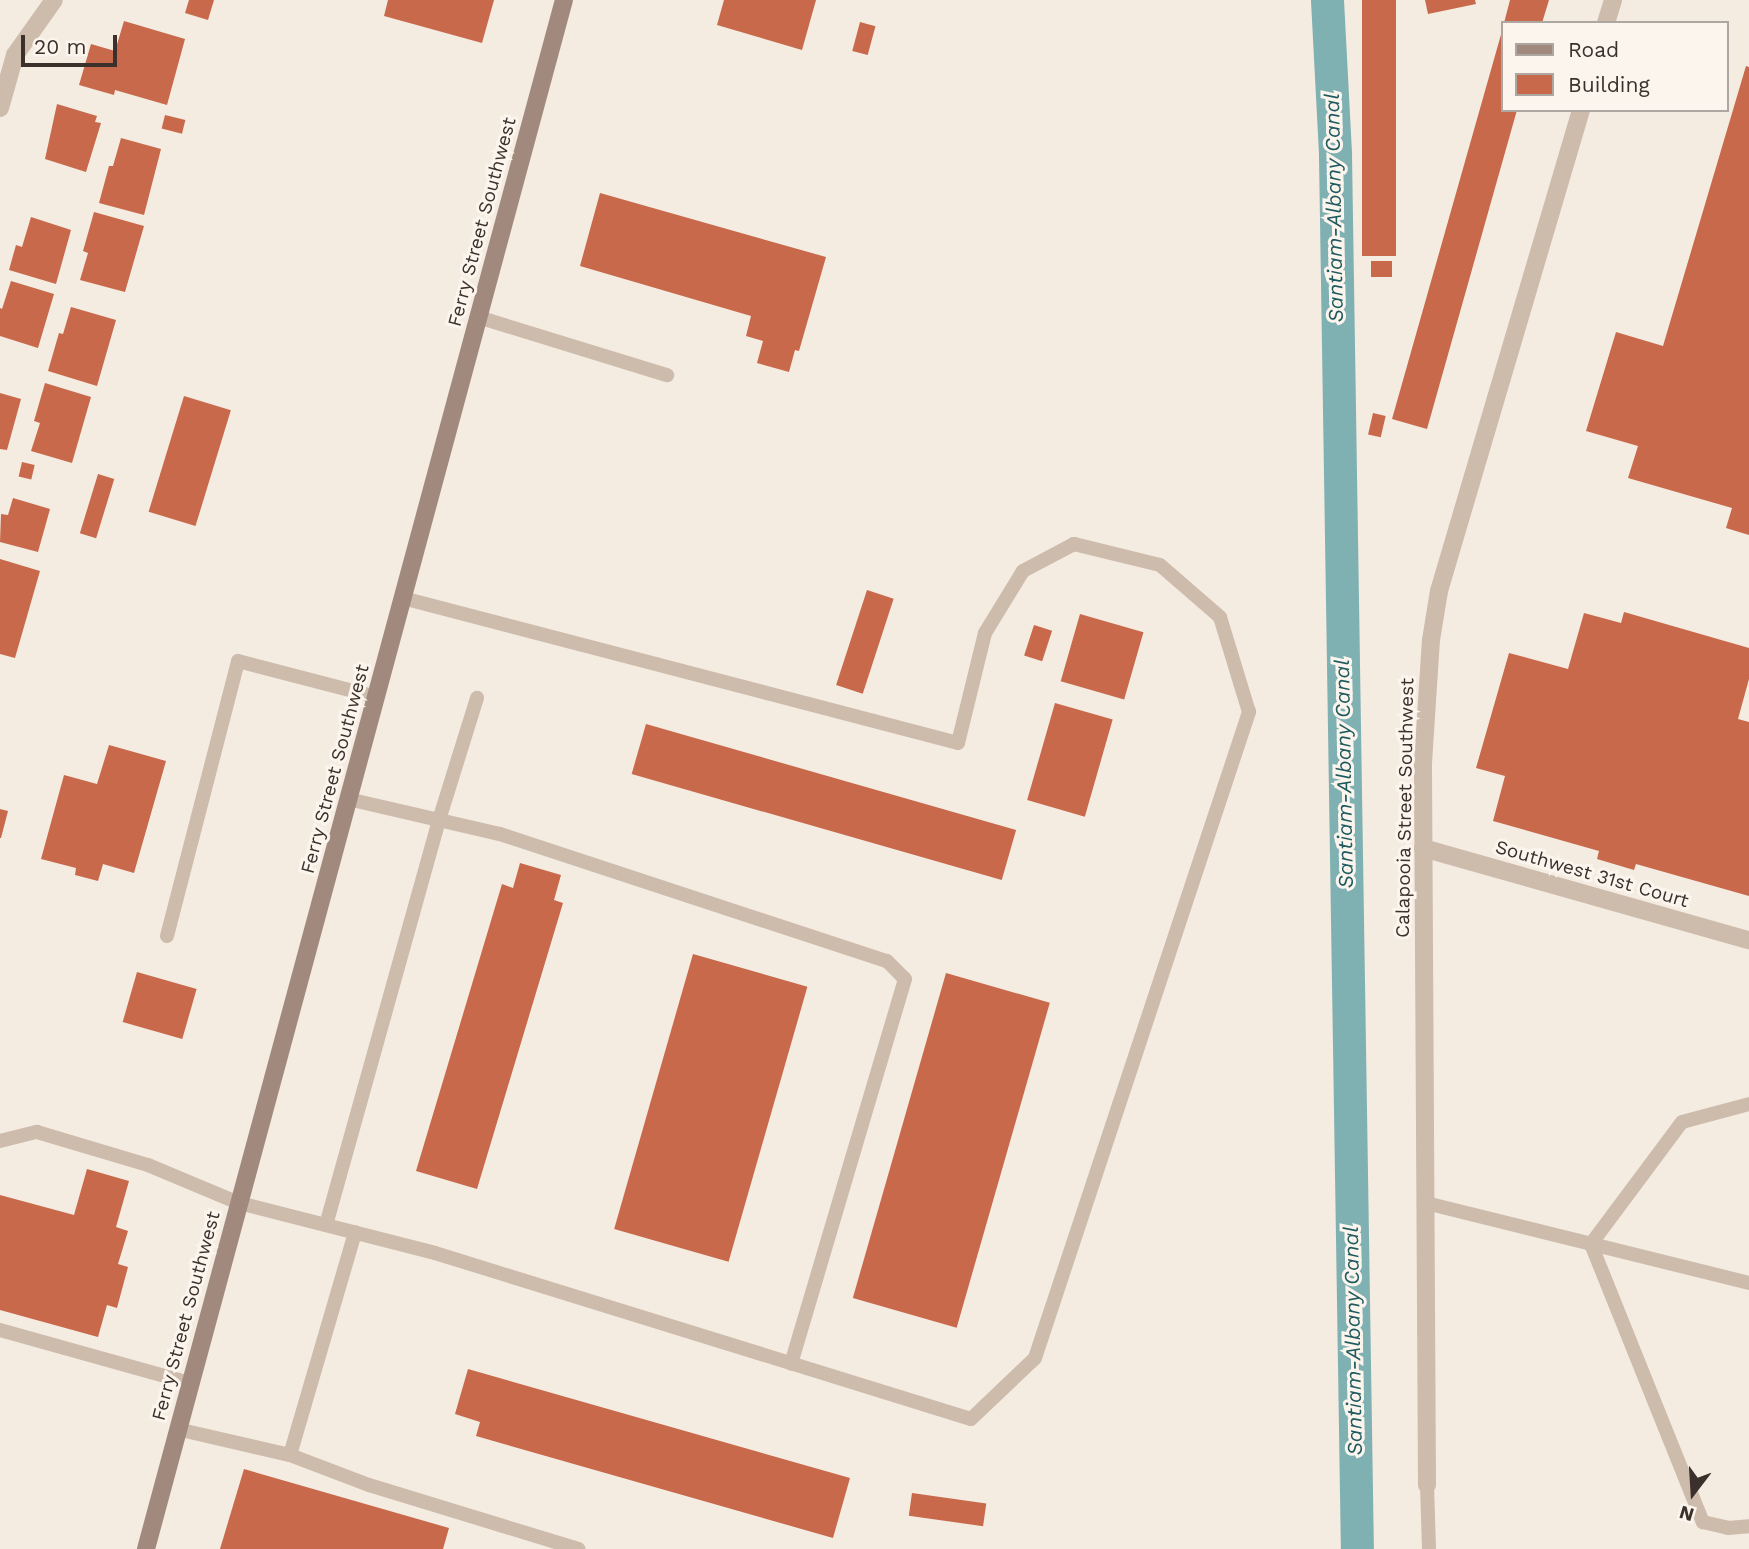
<!DOCTYPE html>
<html>
<head>
<meta charset="utf-8">
<style>
	body { margin:0 }
	#map { position:relative; width:1749px; height:1549px; overflow:hidden; background:#f4ebe1; font-family:"Work Sans",sans-serif }
	div>[style] { position:absolute }
	.canal>* { height:33px; margin:-16.5px; padding:0 16.5px; transform-origin:16.5px; border-radius:16.5px; background:#7fb0b2 }
	.building>* { inset:0; background:#c8694b; transform-origin:0 0 }
	.lane>* { height:14px; margin:-7px; padding:0 7px; transform-origin:7px; border-radius:7px; background:#cdbbac }
	.street>* { height:18px; margin:-9px; padding:0 9px; transform-origin:9px; border-radius:9px; background:#cdbbac }
	.secondary>* { height:18px; margin:-9px; padding:0 9px; transform-origin:9px; border-radius:9px; background:#a18a7d }
	span { translate:-50% -50%; white-space:nowrap; text-align:center; line-height:1.15; -webkit-text-stroke:6px #fbf5ee; paint-order:stroke }
	.street-label { font-size:19px; color:#3b302b }
	.water-label { font-size:21px; color:#1f5a5e; font-style:italic }
	.legend { position:absolute; left:1501px; top:21px; width:228px; height:91px; box-sizing:border-box; background:#fbf5ee; border:2px solid #aea6a0; margin:0; padding:9px 12px; list-style:none; font-size:21px; color:#3b302b }
	.legend li { display:flex; align-items:center; gap:14px; height:35px }
	.legend b { width:35px; border:2px solid #aea6a0 }
	.north { position:absolute; left:1658px; top:1458px; width:70px; height:70px; -webkit-text-stroke:5px #fbf5ee; paint-order:stroke; rotate:197deg; font-size:19px; font-weight:700; line-height:28px; text-align:center; color:#3b302b }
	.north::after { content:''; display:block; margin:auto; width:24px; height:32px; background:#3b302b; clip-path:polygon(50% 0,100% 100%,50% 72%,0 100%) }
	.scale { position:absolute; left:21px; top:35px; width:96px; height:32px; box-sizing:border-box; border:4px solid #3b302b; border-top:0; padding-left:9px; font-size:21px; line-height:24px; white-space:nowrap; color:#3b302b; -webkit-text-stroke:5px #fbf5ee; paint-order:stroke }
</style>
</head>
<body>
<div id="map">
	<div class="canal">
		<i style="left:1327px;top:0;width:155px;rotate:87deg"></i>
		<i style="left:1335px;top:155px;width:1394px;rotate:89.1deg"></i>
	</div>
	<div class="building">
		<i style="clip-path:polygon(189px 0,214px 0,208px 20px,185px 13px)"></i>
		<i style="clip-path:polygon(388px 0,494px 0,482px 43px,384px 16px)"></i>
		<i style="clip-path:polygon(724px 0,816px 0,802px 50px,717px 25px)"></i>
		<i style="left:1362px;top:0;width:34px;height:256px"></i>
		<i style="clip-path:polygon(1425px 0,1475px 0,1476px 4px,1428px 14px)"></i>
		<i style="clip-path:polygon(1510px 0,1549px 0,1542px 23px,1504px 23px)"></i>
		<i style="clip-path:polygon(124px 21px,185px 39px,167px 105px,115px 90px,114px 95px,79px 85px,91px 44px,115px 51px)"></i>
		<i style="left:860px;top:22px;width:16px;height:30px;rotate:15deg"></i>
		<i style="clip-path:polygon(1502px 31px,1502px 110px,1517px 110px,1427px 429px,1392px 419px)"></i>
		<i style="clip-path:polygon(1746px 66px,1749px 67px,1749px 535px,1726px 528px,1732px 508px,1628px 478px,1638px 446px,1586px 431px,1616px 332px,1663px 346px)"></i>
		<i style="clip-path:polygon(57px 104px,97px 116px,95px 122px,101px 123px,86px 172px,45px 159px)"></i>
		<i style="left:165px;top:115px;width:21px;height:14px;rotate:14deg"></i>
		<i style="clip-path:polygon(121px 138px,161px 149px,144px 215px,99px 203px,109px 166px,113px 166px)"></i>
		<i style="clip-path:polygon(600px 193px,826px 257px,799px 351px,795px 350px,789px 372px,757px 363px,763px 341px,746px 336px,751px 316px,580px 266px)"></i>
		<i style="clip-path:polygon(94px 212px,144px 226px,125px 292px,80px 280px,88px 253px,83px 251px)"></i>
		<i style="clip-path:polygon(31px 217px,71px 230px,56px 284px,9px 270px,16px 245px,22px 247px)"></i>
		<i style="left:1371px;top:261px;width:21px;height:16px"></i>
		<i style="clip-path:polygon(11px 281px,54px 294px,38px 348px,0 336px,0 308px,2px 309px)"></i>
		<i style="clip-path:polygon(71px 307px,116px 320px,97px 386px,48px 371px,59px 333px,63px 334px)"></i>
		<i style="clip-path:polygon(45px 383px,91px 397px,72px 463px,31px 451px,40px 423px,34px 421px)"></i>
		<i style="clip-path:polygon(0 393px,21px 399px,7px 450px,0 449px)"></i>
		<i style="left:184px;top:396px;width:49px;height:121px;rotate:17deg"></i>
		<i style="left:1373px;top:413px;width:13px;height:22px;rotate:13deg"></i>
		<i style="left:22px;top:462px;width:13px;height:15px;rotate:13deg"></i>
		<i style="left:98px;top:474px;width:17px;height:62px;rotate:17deg"></i>
		<i style="clip-path:polygon(13px 498px,50px 509px,38px 552px,0 542px,1px 514px,8px 515px)"></i>
		<i style="clip-path:polygon(0 559px,40px 571px,15px 658px,0 654px)"></i>
		<i style="left:867px;top:590px;width:28px;height:100px;rotate:18deg"></i>
		<i style="clip-path:polygon(1624px 612px,1749px 648px,1749px 679px,1738px 719px,1749px 722px,1749px 896px,1636px 864px,1634px 870px,1597px 859px,1599px 851px,1493px 821px,1505px 776px,1476px 768px,1509px 653px,1568px 669px,1584px 613px,1621px 623px)"></i>
		<i style="left:1080px;top:614px;width:66px;height:70px;rotate:16deg"></i>
		<i style="left:1034px;top:625px;width:19px;height:32px;rotate:18deg"></i>
		<i style="left:1055px;top:703px;width:60px;height:101px;rotate:16deg"></i>
		<i style="left:646px;top:724px;width:385px;height:52px;rotate:16deg"></i>
		<i style="clip-path:polygon(109px 745px,166px 761px,134px 873px,103px 864px,98px 881px,75px 875px,76px 868px,41px 859px,64px 775px,97px 784px)"></i>
		<i style="clip-path:polygon(0 809px,8px 811px,1px 838px,0 838px)"></i>
		<i style="clip-path:polygon(520px 863px,561px 875px,554px 900px,563px 903px,477px 1189px,416px 1171px,502px 884px,513px 888px)"></i>
		<i style="left:693px;top:954px;width:119px;height:286px;rotate:16deg"></i>
		<i style="left:137px;top:972px;width:62px;height:52px;rotate:16deg"></i>
		<i style="left:946px;top:973px;width:108px;height:338px;rotate:16deg"></i>
		<i style="clip-path:polygon(87px 1169px,129px 1181px,116px 1227px,128px 1231px,118px 1264px,128px 1267px,117px 1308px,107px 1305px,98px 1337px,0 1310px,0 1195px,74px 1215px)"></i>
		<i style="clip-path:polygon(468px 1369px,850px 1478px,833px 1538px,476px 1436px,480px 1422px,455px 1414px)"></i>
		<i style="clip-path:polygon(244px 1469px,449px 1528px,443px 1549px,220px 1549px)"></i>
		<i style="left:912px;top:1493px;width:75px;height:23px;rotate:8deg"></i>
	</div>
	<div class="lane">
		<i style="left:478px;top:317px;width:198px;rotate:17.1deg"></i>
		<i style="left:348px;top:799px;width:156px;rotate:13deg"></i>
		<i style="left:500px;top:834px;width:407px;rotate:18.2deg"></i>
		<i style="left:887px;top:961px;width:25px;rotate:45deg"></i>
		<i style="left:905px;top:979px;width:401px;rotate:106.5deg"></i>
		<i style="left:167px;top:936px;width:284px;rotate:-75.5deg"></i>
		<i style="left:238px;top:661px;width:143px;rotate:14.6deg"></i>
		<i style="left:0;top:1141px;width:38px;rotate:-14deg"></i>
		<i style="left:37px;top:1132px;width:116px;rotate:16.6deg"></i>
		<i style="left:148px;top:1165px;width:99px;rotate:22.7deg"></i>
		<i style="left:239px;top:1203px;width:202px;rotate:14.3deg"></i>
		<i style="left:435px;top:1253px;width:561px;rotate:17.21deg"></i>
		<i style="left:971px;top:1419px;width:88px;rotate:-43.6deg"></i>
		<i style="left:1035px;top:1358px;width:681px;rotate:-71.67deg"></i>
		<i style="left:1249px;top:712px;width:99px;rotate:-107deg"></i>
		<i style="left:1220px;top:617px;width:79px;rotate:-139.1deg"></i>
		<i style="left:1160px;top:565px;width:89px;rotate:-166.3deg"></i>
		<i style="left:1074px;top:544px;width:58px;rotate:152.1deg"></i>
		<i style="left:1023px;top:571px;width:73px;rotate:121.5deg"></i>
		<i style="left:985px;top:633px;width:113px;rotate:103.8deg"></i>
		<i style="left:958px;top:743px;width:574px;rotate:-165.36deg"></i>
		<i style="left:1426px;top:1203px;width:333px;rotate:13.9deg"></i>
		<i style="left:326px;top:1225px;width:420px;rotate:-74.4deg"></i>
		<i style="left:439px;top:820px;width:128px;rotate:-72.7deg"></i>
		<i style="left:1591px;top:1244px;width:300px;rotate:68.1deg"></i>
		<i style="left:1703px;top:1522px;width:26px;rotate:13deg"></i>
		<i style="left:1728px;top:1528px;width:21px;rotate:-5deg"></i>
		<i style="left:1591px;top:1244px;width:152px;rotate:-53.3deg"></i>
		<i style="left:1682px;top:1122px;width:69px;rotate:-15deg"></i>
		<i style="left:0;top:1330px;width:197px;rotate:15.6deg"></i>
		<i style="left:177px;top:1429px;width:116px;rotate:13deg"></i>
		<i style="left:290px;top:1455px;width:232px;rotate:-73.7deg"></i>
		<i style="left:290px;top:1455px;width:85px;rotate:20.8deg"></i>
		<i style="left:369px;top:1485px;width:219px;rotate:17deg"></i>
		<i style="left:1427px;top:1485px;width:64px;rotate:88.2deg"></i>
	</div>
	<div class="street">
		<i style="left:1606px;top:23px;width:24px;rotate:-73deg"></i>
		<i style="left:0;top:108px;width:55px;rotate:-74.2deg"></i>
		<i style="left:15px;top:55px;width:67px;rotate:-54.7deg"></i>
		<i style="left:1423px;top:848px;width:339px;rotate:15.8deg"></i>
		<i style="left:1427px;top:1485px;width:722px;rotate:-90.32deg"></i>
		<i style="left:1423px;top:763px;width:123px;rotate:-86.3deg"></i>
		<i style="left:1431px;top:640px;width:50px;rotate:-80.7deg"></i>
		<i style="left:1439px;top:591px;width:502px;rotate:-73.55deg"></i>
	</div>
	<div class="secondary">
		<i style="left:146px;top:1549px;width:1604px;rotate:-74.9deg"></i>
	</div>
	<div class="street-label">
		<span style="left:482px;top:222px;rotate:-75deg">Ferry Street Southwest</span>
		<span style="left:335px;top:769px;rotate:-75deg">Ferry Street Southwest</span>
		<span style="left:1405px;top:808px;rotate:-89deg">Calapooia Street Southwest</span>
		<span style="left:1592px;top:874px;rotate:16deg">Southwest 31st Court</span>
		<span style="left:186px;top:1316px;rotate:-75deg">Ferry Street Southwest</span>
	</div>
	<div class="water-label">
		<span style="left:1334px;top:208px;rotate:-91deg">Santiam-Albany Canal</span>
		<span style="left:1344px;top:774px;rotate:-91deg">Santiam-Albany Canal</span>
		<span style="left:1353px;top:1341px;rotate:-91deg">Santiam-Albany Canal</span>
	</div>
	<ul class="legend">
	<li><b style="height:9px;background:#a18a7d"></b>Road</li>
	<li><b style="height:19px;background:#c8694b"></b>Building</li>
	</ul>
	<div class="north">N</div>
	<div class="scale">20 m</div>
</div>
</body>
</html>
